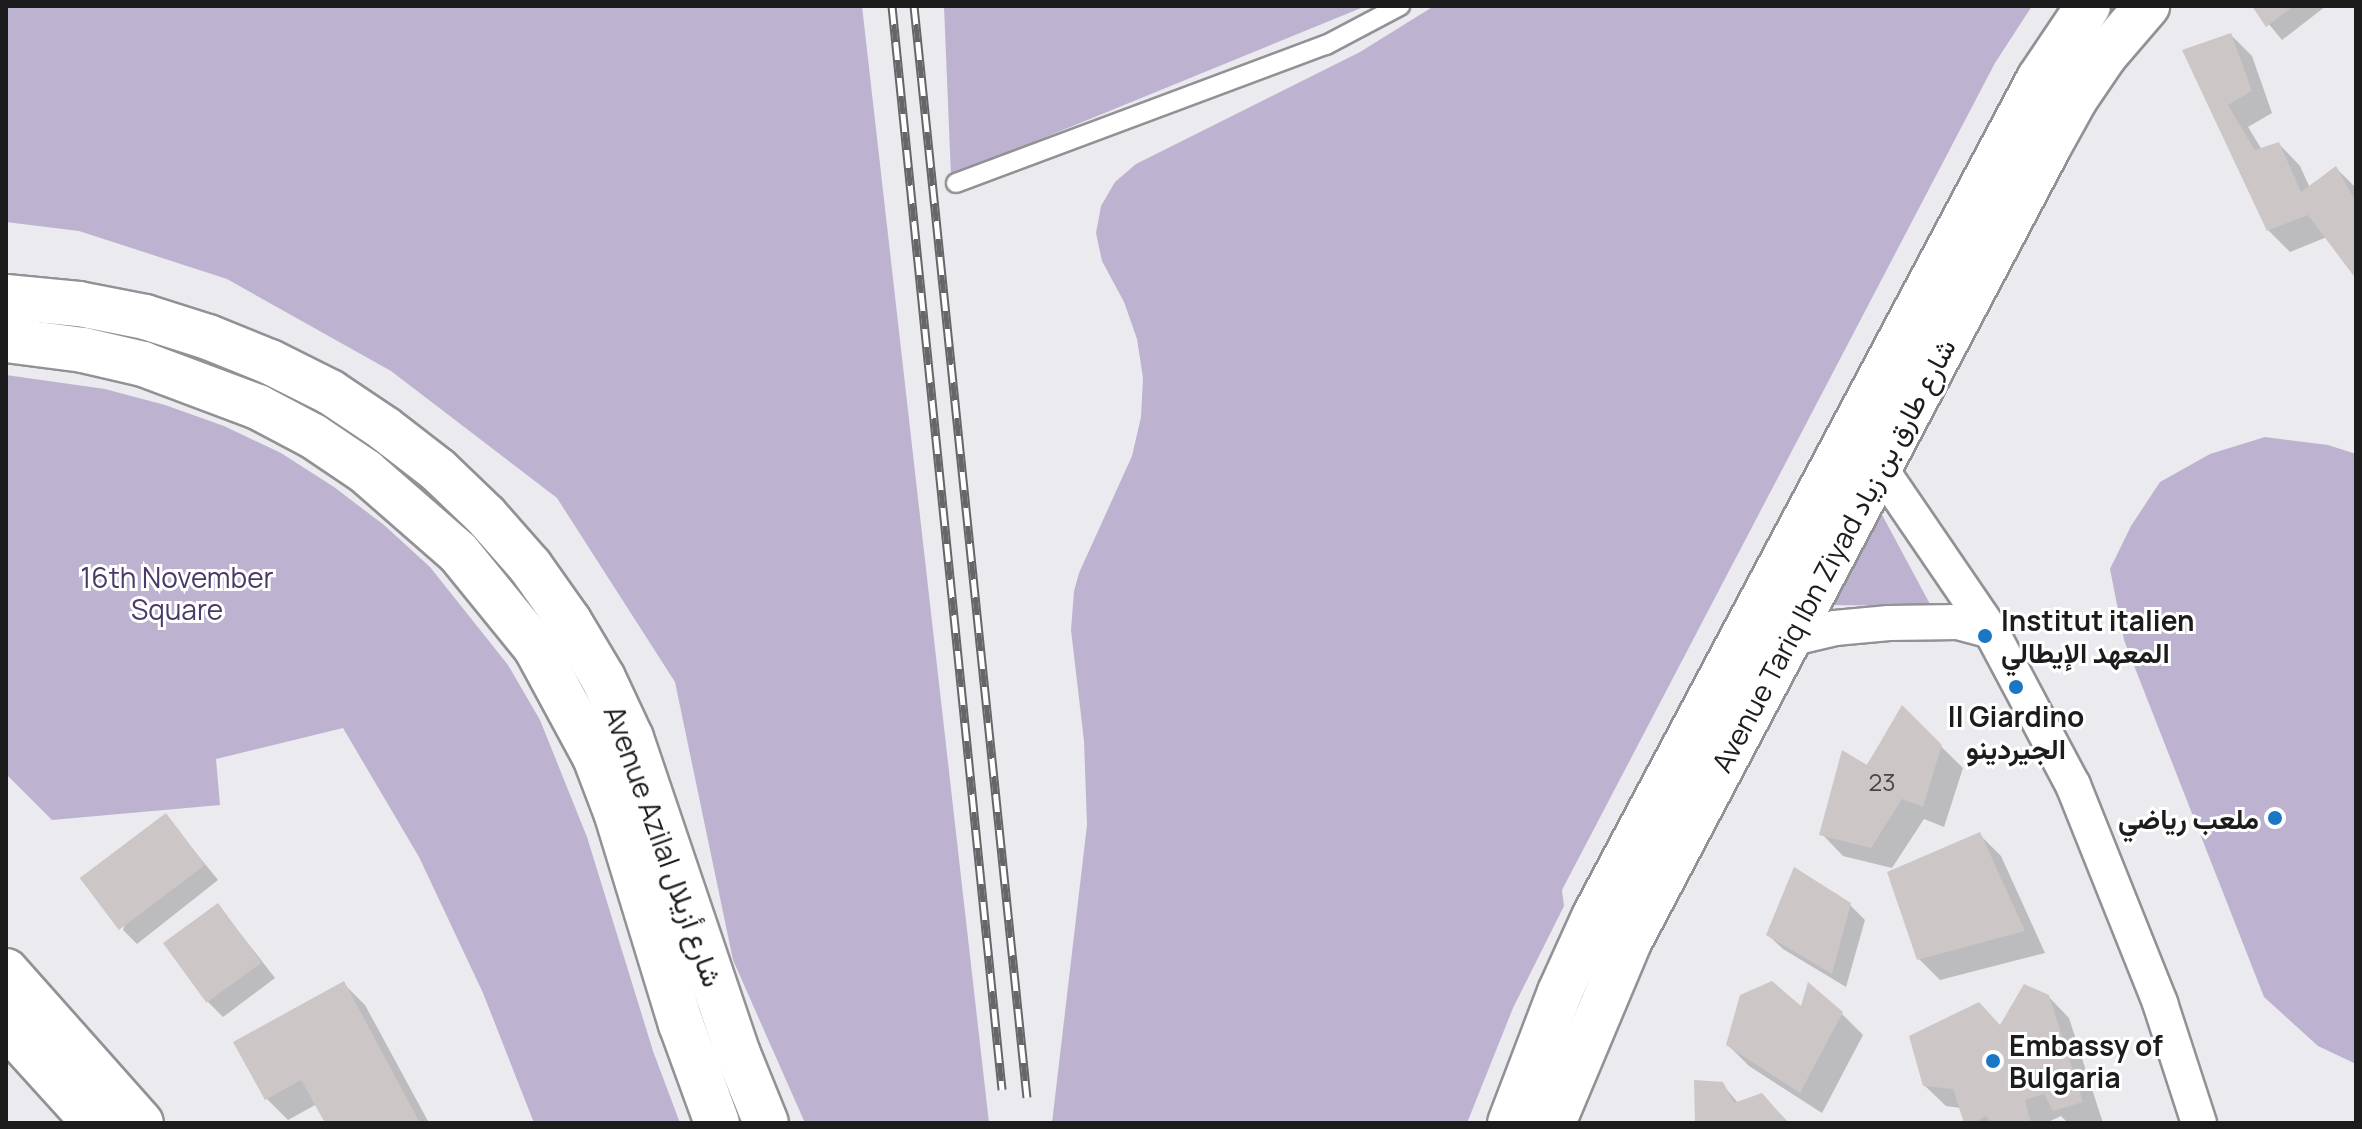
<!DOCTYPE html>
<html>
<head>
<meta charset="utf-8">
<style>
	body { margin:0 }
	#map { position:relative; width:2362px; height:1129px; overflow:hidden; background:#ebeaee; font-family:Manrope,Vazirmatn,sans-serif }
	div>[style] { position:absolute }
	.green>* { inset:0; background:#bdb3d0 }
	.shadow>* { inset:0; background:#0003 }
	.building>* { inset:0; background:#ccc6c6; transform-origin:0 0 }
	.roads { filter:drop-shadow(2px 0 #929195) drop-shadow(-2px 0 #929195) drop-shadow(0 2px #929195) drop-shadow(0 -2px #929195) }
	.lane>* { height:18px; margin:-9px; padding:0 9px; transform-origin:9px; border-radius:9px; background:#fff }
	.street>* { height:34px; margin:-17px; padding:0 17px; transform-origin:17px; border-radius:17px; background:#fff }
	.secondary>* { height:44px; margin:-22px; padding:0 22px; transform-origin:22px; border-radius:22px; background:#fff }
	.primary>* { height:44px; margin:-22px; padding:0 22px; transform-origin:22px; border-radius:22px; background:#fff }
	.rail>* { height:9px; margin-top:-4.5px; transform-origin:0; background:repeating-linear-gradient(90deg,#fff 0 18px,#666567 0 36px); box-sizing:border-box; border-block:2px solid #666567 }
	.dots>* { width:22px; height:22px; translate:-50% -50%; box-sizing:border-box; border:4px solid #fff; border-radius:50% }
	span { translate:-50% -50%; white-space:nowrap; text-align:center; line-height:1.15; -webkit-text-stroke:6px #fff; paint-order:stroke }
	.number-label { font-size:24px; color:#484647 }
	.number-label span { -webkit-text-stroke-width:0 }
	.street-label { font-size:28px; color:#1c1c1d }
	.park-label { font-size:28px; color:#4b3967 }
	.poi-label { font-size:28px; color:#1c1c1d; font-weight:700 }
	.left { translate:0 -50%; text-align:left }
	.right { translate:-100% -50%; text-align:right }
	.frame { position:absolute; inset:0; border:8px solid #1c1c1d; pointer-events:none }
</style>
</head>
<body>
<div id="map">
	<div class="green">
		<i style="clip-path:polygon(6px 6px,862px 6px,989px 1123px,805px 1123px,733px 960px,675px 682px,557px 498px,391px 371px,227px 279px,79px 231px,6px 222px)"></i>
		<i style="clip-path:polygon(944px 6px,1366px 6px,951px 176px)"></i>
		<i style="clip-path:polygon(1434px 6px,2032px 6px,1995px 63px,1562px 890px,1564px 906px,1513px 1008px,1467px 1123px,1052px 1123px,1087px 825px,1084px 741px,1071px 630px,1074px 591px,1079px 573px,1132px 456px,1141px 417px,1143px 378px,1137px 339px,1124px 302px,1102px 261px,1096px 233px,1101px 206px,1115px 182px,1136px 164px,1360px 52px)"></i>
		<i style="clip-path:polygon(6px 375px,105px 389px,165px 405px,224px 426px,281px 453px,334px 487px,384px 525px,430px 567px,508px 665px,540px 720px,587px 837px,653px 1051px,680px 1123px,534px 1123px,483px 993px,419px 857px,343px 728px,216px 759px,220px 805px,52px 820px,6px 774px)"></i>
		<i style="clip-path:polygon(2265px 437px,2328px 445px,2356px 454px,2356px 1064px,2318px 1046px,2264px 997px,2124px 640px,2110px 569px,2131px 526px,2160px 482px,2210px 454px)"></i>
		<i style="clip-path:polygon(1880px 511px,1931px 606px,1827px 605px)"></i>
	</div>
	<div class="shadow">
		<i style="clip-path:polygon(2254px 6px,2326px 6px,2282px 40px)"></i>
		<i style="clip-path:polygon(2231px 35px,2252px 56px,2272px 113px,2248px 127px,2262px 150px,2279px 144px,2300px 166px,2310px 188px,2336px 168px,2356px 188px,2356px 276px,2327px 237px,2290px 252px,2268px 230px,2185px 51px)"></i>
		<i style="clip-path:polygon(1903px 709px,1963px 768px,1944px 827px,1924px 819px,1892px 868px,1843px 856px,1822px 834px)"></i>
		<i style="clip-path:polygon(166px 816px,218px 880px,137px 944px,123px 930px)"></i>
		<i style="clip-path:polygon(1980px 835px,2001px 856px,2045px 953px,1940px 980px,1919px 959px)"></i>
		<i style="clip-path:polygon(218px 905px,275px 978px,223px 1017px,208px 1002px)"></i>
		<i style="clip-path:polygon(1850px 905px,1865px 920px,1846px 987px,1783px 949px,1768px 935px)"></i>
		<i style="clip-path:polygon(344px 984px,365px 1005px,429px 1123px,327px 1123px,317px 1104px,288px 1120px,267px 1099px)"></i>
		<i style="clip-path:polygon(2048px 996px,2069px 1018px,2103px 1123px,2068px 1123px,2061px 1116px,2046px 1123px,1966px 1123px,1961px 1108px,1946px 1106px,1924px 1085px)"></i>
		<i style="clip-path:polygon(1802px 1009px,1842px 1014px,1863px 1035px,1822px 1113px,1749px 1066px,1728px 1045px)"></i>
		<i style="clip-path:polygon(1722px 1084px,1739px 1104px,1762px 1095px,1789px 1123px,1697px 1123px)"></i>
	</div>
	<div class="building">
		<i style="clip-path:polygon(2252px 6px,2293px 6px,2266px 27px)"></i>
		<i style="clip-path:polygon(2231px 33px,2252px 91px,2228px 105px,2255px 150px,2279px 142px,2301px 192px,2336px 166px,2356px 202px,2356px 279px,2308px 215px,2267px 231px,2182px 50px)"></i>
		<i style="clip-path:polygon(1902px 705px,1942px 745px,1923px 807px,1902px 799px,1871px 848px,1819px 835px,1842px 750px,1867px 765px)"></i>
		<i style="left:166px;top:813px;width:65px;height:108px;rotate:53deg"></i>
		<i style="clip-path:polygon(1980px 832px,2025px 931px,1917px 960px,1887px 872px)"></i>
		<i style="clip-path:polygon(1794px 867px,1851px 903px,1832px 974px,1766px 935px)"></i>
		<i style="left:218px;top:903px;width:74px;height:68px;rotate:54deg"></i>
		<i style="clip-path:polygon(344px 981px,420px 1123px,325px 1123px,301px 1080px,265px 1100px,233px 1042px)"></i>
		<i style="clip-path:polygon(1772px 981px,1801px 1006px,1808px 982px,1843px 1012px,1800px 1093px,1726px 1045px,1740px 995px)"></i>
		<i style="clip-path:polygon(2024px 984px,2049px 995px,2083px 1102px,2053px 1111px,2044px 1094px,2025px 1100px,2031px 1123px,1992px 1123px,1986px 1116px,1974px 1123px,1964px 1123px,1953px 1089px,1923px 1086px,1909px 1036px,1979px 1002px,2000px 1025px)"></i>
		<i style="clip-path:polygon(1694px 1080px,1723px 1082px,1734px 1103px,1762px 1093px,1788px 1123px,1695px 1123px)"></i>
	</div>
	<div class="roads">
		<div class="lane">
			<i style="left:956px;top:183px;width:395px;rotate:-20.5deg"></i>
			<i style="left:1326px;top:45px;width:84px;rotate:-27.8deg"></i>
		</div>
		<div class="street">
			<i style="left:1880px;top:468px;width:197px;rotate:55.7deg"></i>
			<i style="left:1991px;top:631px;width:174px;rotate:62deg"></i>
			<i style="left:2073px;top:785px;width:235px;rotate:68.2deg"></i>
			<i style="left:2160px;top:1003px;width:126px;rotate:72deg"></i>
			<i style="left:1789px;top:639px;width:47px;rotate:-13.4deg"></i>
			<i style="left:1835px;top:628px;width:54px;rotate:-5.3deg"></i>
			<i style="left:1889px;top:623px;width:69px;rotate:-0.8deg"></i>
			<i style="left:1958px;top:622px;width:34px;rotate:15deg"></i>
		</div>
		<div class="secondary">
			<i style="left:6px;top:971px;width:203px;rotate:48.4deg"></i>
			<i style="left:6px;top:1025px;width:132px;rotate:47.8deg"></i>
		</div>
		<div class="primary">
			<i style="left:6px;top:297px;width:73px;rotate:5.5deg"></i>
			<i style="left:79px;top:304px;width:67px;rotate:11.1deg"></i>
			<i style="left:145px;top:317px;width:66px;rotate:17.6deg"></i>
			<i style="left:208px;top:337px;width:67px;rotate:22deg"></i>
			<i style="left:270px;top:362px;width:67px;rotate:26.6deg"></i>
			<i style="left:330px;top:392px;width:66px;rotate:33.9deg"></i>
			<i style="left:385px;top:429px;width:67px;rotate:37.7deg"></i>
			<i style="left:438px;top:470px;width:66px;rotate:43.8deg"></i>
			<i style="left:486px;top:516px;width:67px;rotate:48.7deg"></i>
			<i style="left:530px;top:566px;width:67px;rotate:54.7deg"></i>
			<i style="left:569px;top:621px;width:66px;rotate:59.2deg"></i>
			<i style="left:603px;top:678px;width:66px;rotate:65deg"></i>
			<i style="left:631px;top:738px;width:334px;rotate:71.3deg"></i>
			<i style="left:738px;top:1054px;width:74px;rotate:67.9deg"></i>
			<i style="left:6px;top:340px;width:78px;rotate:7.4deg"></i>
			<i style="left:83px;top:350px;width:62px;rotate:13.1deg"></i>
			<i style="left:143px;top:364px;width:123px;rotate:20.5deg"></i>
			<i style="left:258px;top:407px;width:62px;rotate:27.8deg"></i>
			<i style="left:313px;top:436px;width:63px;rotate:33.9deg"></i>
			<i style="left:365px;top:471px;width:123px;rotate:41.1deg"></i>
			<i style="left:458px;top:552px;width:124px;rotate:50.9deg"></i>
			<i style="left:536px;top:648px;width:124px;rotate:61.6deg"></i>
			<i style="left:595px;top:757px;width:62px;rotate:69.2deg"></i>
			<i style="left:617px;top:815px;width:219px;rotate:73deg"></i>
			<i style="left:681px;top:1024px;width:105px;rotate:70deg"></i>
			<i style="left:1510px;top:1123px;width:140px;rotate:-69.1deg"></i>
			<i style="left:1560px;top:992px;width:82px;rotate:-65.6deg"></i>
			<i style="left:1594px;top:917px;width:949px;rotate:-62.03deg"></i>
			<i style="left:2039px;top:79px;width:88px;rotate:-56.1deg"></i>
			<i style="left:1553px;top:1123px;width:196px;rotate:-67.2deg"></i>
			<i style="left:1629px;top:942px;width:900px;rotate:-62.18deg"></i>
			<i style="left:2049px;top:146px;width:54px;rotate:-61deg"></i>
			<i style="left:2075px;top:99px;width:53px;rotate:-55.7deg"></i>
			<i style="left:2105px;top:55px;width:65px;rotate:-49.4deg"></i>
		</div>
	</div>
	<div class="rail">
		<i style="left:892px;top:6px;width:1089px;rotate:84.2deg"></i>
		<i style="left:914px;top:6px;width:1097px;rotate:84.09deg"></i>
	</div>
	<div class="dots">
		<i style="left:1985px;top:636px;background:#1a77c3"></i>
		<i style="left:2016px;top:687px;background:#1a77c3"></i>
		<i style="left:2275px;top:818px;background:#1a77c3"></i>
		<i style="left:1993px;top:1061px;background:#1a77c3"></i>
	</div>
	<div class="number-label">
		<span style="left:1882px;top:782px">23</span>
	</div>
	<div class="street-label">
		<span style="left:1833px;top:555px;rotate:-62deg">Avenue Tariq Ibn Ziyad شارع طارق بن زياد</span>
		<span style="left:664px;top:846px;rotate:70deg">Avenue Azilal شارع أزيلال</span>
	</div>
	<div class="park-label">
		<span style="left:177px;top:593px">16th November<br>Square</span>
	</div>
	<div class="poi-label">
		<span class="left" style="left:2001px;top:636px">Institut italien<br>المعهد الإيطالي</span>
		<span style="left:2016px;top:732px">Il Giardino<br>الجيردينو</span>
		<span class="right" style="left:2259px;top:818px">ملعب رياضي</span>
		<span class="left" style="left:2009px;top:1061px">Embassy of<br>Bulgaria</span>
	</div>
	<div class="frame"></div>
</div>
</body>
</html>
